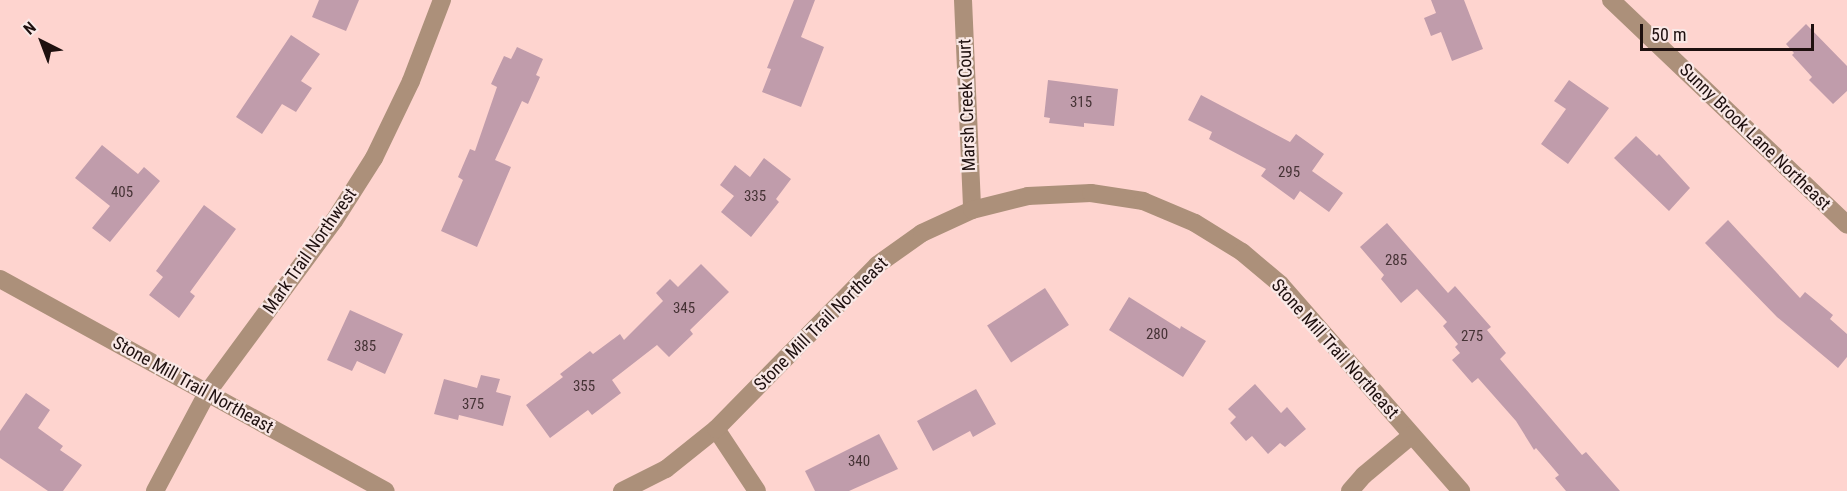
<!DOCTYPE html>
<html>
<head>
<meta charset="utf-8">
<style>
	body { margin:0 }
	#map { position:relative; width:1847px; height:491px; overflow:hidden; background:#fed4cf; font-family:"Roboto Condensed",sans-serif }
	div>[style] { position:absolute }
	.building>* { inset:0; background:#c09cab; transform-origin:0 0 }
	.minor>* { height:18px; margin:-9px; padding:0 9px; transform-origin:9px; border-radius:9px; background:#ac907a }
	span { translate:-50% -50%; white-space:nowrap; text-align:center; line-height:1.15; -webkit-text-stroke:4.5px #f9e8e6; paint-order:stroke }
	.number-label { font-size:15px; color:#463336 }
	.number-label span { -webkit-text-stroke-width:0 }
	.street-label { font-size:18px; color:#1e100f }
	.north { position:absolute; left:12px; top:12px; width:60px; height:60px; -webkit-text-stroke:4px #f9e8e6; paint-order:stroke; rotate:318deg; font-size:16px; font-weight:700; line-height:24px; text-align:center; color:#1e100f }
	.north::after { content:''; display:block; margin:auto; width:21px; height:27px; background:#1e100f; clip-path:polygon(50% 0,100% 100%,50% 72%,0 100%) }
	.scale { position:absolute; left:1640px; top:24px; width:174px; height:27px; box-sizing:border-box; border:3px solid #1e100f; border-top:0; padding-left:8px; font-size:18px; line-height:21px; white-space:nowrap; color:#1e100f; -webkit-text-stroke:4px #f9e8e6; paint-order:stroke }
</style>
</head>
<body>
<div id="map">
	<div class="building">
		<i style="clip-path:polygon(319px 0,359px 0,346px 31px,312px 17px)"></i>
		<i style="clip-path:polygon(794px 0,815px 0,801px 37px,824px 47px,801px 107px,762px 92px,771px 69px,767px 68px)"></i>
		<i style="clip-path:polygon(1431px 0,1464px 0,1483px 49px,1452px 61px,1441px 32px,1431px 36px,1424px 18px,1436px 13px)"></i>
		<i style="clip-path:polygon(1806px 24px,1847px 66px,1847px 91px,1833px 104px,1809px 80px,1812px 77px,1792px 55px,1794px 53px,1786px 44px)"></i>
		<i style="clip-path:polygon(291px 35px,320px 54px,301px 81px,312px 88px,296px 112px,282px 104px,262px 134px,236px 117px)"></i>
		<i style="clip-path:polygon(517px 47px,543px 59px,536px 75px,540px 77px,528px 104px,522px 101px,495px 160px,511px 167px,477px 247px,441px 231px,463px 180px,458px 177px,470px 149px,475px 151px,497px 87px,491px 84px,504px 56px,511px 59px)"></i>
		<i style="clip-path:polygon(1048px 80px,1118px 89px,1114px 126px,1084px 123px,1084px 127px,1049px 123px,1050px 118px,1044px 117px)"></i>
		<i style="clip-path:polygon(1569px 80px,1609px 108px,1568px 164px,1541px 144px,1566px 109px,1554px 101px)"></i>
		<i style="clip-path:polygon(1201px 95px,1290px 142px,1296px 134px,1324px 154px,1312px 171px,1343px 193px,1329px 212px,1300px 191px,1294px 200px,1261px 176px,1266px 169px,1209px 139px,1212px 132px,1188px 120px)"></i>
		<i style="clip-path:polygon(1636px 136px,1657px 156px,1659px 154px,1690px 188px,1669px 211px,1614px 158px)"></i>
		<i style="clip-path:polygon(102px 145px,138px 174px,144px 167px,160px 181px,110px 242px,92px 228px,110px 206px,75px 178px)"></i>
		<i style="clip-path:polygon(764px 158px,791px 179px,776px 199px,779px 202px,751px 237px,721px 212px,734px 196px,720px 185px,735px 165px,750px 177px)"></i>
		<i style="clip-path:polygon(204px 205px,236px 229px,190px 292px,195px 296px,179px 318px,149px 295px,163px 277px,156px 271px)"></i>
		<i style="clip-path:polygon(1728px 220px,1800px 298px,1805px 292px,1833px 315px,1830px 319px,1847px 334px,1847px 357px,1838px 368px,1777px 317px,1705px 243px)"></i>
		<i style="clip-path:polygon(1387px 223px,1448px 293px,1455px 286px,1491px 327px,1487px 330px,1506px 353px,1500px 359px,1582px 455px,1586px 452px,1620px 491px,1566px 491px,1555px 478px,1559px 475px,1536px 448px,1534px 450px,1516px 421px,1478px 378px,1472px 383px,1452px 360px,1460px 353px,1455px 347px,1458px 344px,1443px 326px,1447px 322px,1417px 289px,1401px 303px,1381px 279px,1384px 275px,1360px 247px)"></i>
		<i style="clip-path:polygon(701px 264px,729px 292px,690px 330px,693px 334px,669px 357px,657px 345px,612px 380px,621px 393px,592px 415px,588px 410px,550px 438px,526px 405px,563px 377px,560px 374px,590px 351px,593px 354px,620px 334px,624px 340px,663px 301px,656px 293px,670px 279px,678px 287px)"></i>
		<i style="left:1045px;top:288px;width:44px;height:69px;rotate:57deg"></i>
		<i style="clip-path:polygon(1129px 297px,1180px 329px,1181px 326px,1206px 341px,1183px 377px,1109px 330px)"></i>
		<i style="clip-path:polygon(350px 310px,403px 334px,385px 374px,357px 361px,352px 371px,327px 360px)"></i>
		<i style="clip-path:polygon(481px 375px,500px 379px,496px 392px,511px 396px,503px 426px,459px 415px,458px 420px,434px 414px,444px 379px,477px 388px)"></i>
		<i style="clip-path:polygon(1255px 384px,1281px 413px,1287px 407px,1306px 429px,1285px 447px,1280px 443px,1268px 454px,1252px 436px,1246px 441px,1230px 423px,1236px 417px,1228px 409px)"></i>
		<i style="clip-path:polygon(976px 389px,996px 424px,973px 437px,970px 431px,933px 451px,917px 421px)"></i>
		<i style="clip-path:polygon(26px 393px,50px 410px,38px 428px,63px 446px,60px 450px,82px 465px,63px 491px,48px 491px,0 458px,0 431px)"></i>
		<i style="clip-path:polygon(879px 434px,898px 469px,849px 491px,815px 491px,805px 471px)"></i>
	</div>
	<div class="minor">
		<i style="left:963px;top:0;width:210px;rotate:87.5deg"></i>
		<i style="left:1611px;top:0;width:326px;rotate:43.6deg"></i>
		<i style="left:0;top:279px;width:440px;rotate:28.8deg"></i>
		<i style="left:716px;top:429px;width:74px;rotate:56.5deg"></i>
		<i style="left:155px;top:491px;width:111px;rotate:-62deg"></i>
		<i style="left:207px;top:393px;width:214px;rotate:-53.6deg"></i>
		<i style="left:334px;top:221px;width:75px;rotate:-57.6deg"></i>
		<i style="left:374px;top:158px;width:85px;rotate:-64.3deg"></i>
		<i style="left:411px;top:81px;width:87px;rotate:-69.1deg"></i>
		<i style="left:622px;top:491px;width:49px;rotate:-26.6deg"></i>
		<i style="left:666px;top:469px;width:64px;rotate:-38.7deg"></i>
		<i style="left:716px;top:429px;width:230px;rotate:-45.5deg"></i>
		<i style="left:877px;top:265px;width:55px;rotate:-35.4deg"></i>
		<i style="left:922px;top:233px;width:55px;rotate:-24.7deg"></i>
		<i style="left:972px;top:210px;width:58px;rotate:-14deg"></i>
		<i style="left:1028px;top:196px;width:63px;rotate:-2.7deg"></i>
		<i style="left:1091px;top:193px;width:53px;rotate:8.7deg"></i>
		<i style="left:1143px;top:201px;width:56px;rotate:22.9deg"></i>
		<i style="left:1195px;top:223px;width:55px;rotate:31.7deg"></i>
		<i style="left:1242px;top:252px;width:50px;rotate:40.1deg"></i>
		<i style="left:1280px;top:284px;width:275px;rotate:48.8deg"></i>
		<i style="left:1350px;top:491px;width:21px;rotate:-49deg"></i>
		<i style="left:1364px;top:475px;width:62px;rotate:-39.8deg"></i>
	</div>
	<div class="number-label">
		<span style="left:1081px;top:103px">315</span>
		<span style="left:1289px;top:173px">295</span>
		<span style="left:122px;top:193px">405</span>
		<span style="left:755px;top:197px">335</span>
		<span style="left:1396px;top:261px">285</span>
		<span style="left:684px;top:309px">345</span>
		<span style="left:1157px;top:335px">280</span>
		<span style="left:1472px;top:337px">275</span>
		<span style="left:365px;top:347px">385</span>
		<span style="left:584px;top:387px">355</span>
		<span style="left:473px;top:405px">375</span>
		<span style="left:859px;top:462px">340</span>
	</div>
	<div class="street-label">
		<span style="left:967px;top:105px;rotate:-92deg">Marsh Creek Court</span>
		<span style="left:1755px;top:137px;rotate:44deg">Sunny Brook Lane Northeast</span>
		<span style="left:310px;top:251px;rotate:-55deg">Mark Trail Northwest</span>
		<span style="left:821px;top:324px;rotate:-45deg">Stone Mill Trail Northeast</span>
		<span style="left:1335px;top:349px;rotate:48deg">Stone Mill Trail Northeast</span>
		<span style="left:193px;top:385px;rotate:29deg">Stone Mill Trail Northeast</span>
	</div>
	<div class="north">N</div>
	<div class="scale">50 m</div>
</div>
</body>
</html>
